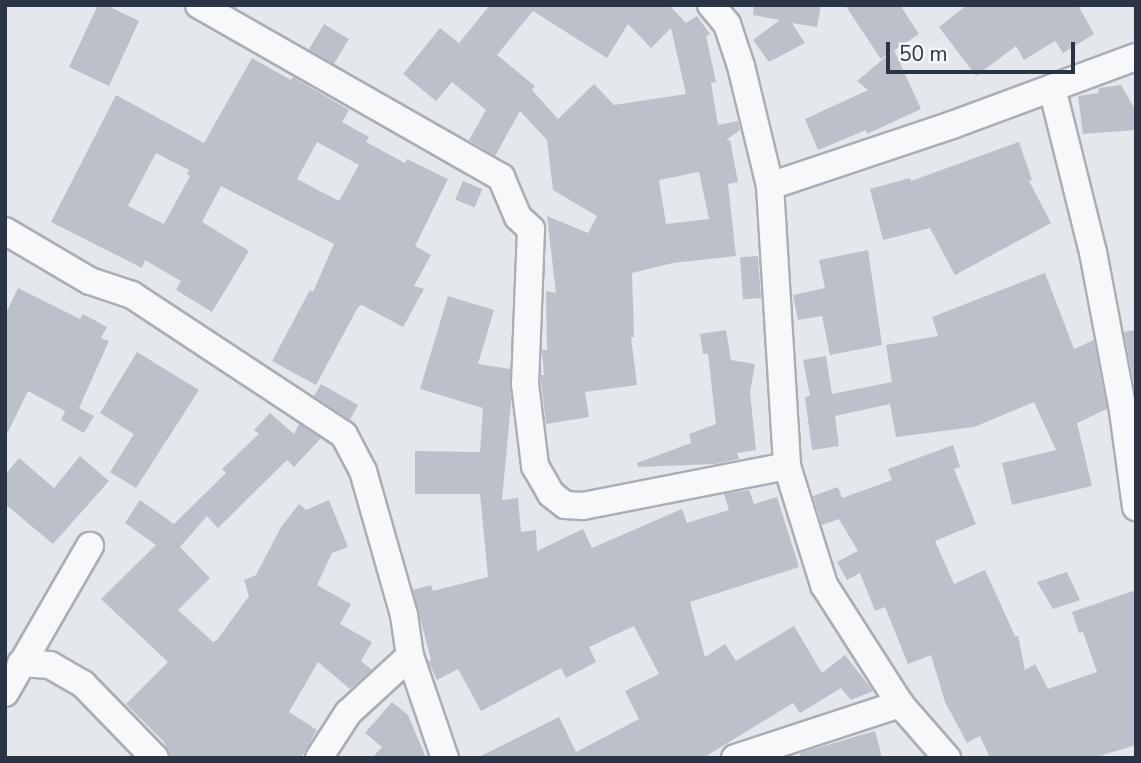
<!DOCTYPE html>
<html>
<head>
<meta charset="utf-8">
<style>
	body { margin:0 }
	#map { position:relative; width:1141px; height:763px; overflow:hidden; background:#e4e7ec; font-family:"Nunito Sans",sans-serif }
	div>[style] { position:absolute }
	.building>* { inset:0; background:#bbc0ca; transform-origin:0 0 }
	.roads { filter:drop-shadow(2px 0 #a9aeb7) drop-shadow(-2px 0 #a9aeb7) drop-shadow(0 2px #a9aeb7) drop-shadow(0 -2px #a9aeb7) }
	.minor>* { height:26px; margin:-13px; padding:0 13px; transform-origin:13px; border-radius:13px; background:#f7f8fa }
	span { translate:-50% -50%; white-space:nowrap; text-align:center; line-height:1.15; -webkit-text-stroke:6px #f4f6f9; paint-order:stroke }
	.frame { position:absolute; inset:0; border:7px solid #2b3445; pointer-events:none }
	.scale { position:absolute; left:886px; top:42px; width:189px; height:32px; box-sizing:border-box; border:4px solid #2b3445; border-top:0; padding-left:9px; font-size:21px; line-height:24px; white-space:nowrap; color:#2b3445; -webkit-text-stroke:5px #f4f6f9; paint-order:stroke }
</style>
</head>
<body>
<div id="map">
	<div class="building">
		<i style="clip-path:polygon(98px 5px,106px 5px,139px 21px,109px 86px,69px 67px)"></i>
		<i style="clip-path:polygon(evenodd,490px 5px,669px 5px,686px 23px,697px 16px,710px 34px,706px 36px,716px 82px,711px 83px,718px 125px,738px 121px,740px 130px,726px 140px,730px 140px,738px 182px,728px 184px,736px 256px,673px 263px,632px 273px,634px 337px,631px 337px,637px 385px,585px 392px,589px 417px,546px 424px,541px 383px,541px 375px,544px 375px,542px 350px,547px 350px,546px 291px,556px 293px,547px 216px,588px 233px,597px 216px,553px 190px,547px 140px,520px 111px,495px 156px,469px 140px,486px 110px,452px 82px,436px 101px,403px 74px,440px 28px,459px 43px,490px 5px,533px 11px,607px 58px,628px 24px,651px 48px,671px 28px,686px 94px,614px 105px,594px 84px,558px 119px,532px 90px,535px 86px,497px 55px,533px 11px,490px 5px,699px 172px,709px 219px,666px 224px,659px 180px,699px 172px)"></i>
		<i style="clip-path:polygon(754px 5px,821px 5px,817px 27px,792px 23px,805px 43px,769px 62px,753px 40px,780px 20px,753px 15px)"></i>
		<i style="clip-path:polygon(845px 5px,900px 5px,919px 34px,881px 59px)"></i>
		<i style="clip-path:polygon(967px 5px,1078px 5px,1094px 34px,1063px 53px,1055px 41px,1024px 60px,1016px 46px,976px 76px,939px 27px)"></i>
		<i style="left:324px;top:24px;width:29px;height:30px;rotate:31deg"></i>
		<i style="clip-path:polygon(894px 50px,921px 109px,867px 134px,866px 130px,818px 150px,805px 119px,868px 90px,857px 81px)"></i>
		<i style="clip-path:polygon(evenodd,252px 58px,291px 80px,293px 77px,349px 110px,342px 122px,369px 137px,366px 142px,405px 163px,407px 159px,448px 179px,415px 246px,431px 255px,414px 286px,424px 289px,403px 327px,362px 305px,358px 307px,316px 385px,272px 361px,310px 290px,313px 292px,334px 244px,221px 186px,202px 222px,249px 251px,212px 312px,176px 290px,181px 281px,145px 260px,142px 268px,51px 222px,116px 95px,204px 143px,252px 58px,317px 142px,359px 165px,339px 201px,297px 179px,317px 142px,252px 58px,156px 153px,189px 170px,187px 174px,190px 176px,164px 224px,128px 206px,156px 153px)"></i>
		<i style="clip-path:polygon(1121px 85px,1136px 111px,1136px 130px,1083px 134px,1078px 96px,1098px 93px,1099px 88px)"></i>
		<i style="clip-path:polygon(1019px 142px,1032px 180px,1029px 181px,1051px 223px,955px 275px,930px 228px,883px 240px,870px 189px,910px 178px,911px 181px)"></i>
		<i style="left:463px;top:181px;width:21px;height:20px;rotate:23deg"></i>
		<i style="clip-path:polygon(868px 250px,882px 345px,830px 355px,822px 316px,798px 320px,793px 295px,825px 288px,819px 260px)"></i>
		<i style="left:758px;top:256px;width:42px;height:18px;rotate:86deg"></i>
		<i style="clip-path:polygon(1045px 273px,1074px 349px,1094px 340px,1107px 409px,1077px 423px,1092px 486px,1012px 505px,1002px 463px,1056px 450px,1034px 402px,974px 427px,896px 437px,890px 404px,835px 416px,839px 446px,812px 450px,805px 397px,810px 396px,803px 360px,826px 356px,832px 394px,892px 382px,886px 345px,938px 336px,932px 317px)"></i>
		<i style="clip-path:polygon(18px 288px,80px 319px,83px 314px,107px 327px,101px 338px,109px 341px,79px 408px,94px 416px,84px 433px,61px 420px,65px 411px,28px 391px,5px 438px,5px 315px)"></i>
		<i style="clip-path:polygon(448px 296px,494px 310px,478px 364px,510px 369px,511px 403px,502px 500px,518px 498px,521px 532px,536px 530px,537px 551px,583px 529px,592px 548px,682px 509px,687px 523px,729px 510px,724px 494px,749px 490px,754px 504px,777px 497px,799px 567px,690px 602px,705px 657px,725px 644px,736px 661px,794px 626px,822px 673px,845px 655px,873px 691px,851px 700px,841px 688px,800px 713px,793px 703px,703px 758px,477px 758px,559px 717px,576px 752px,639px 719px,625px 691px,659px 674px,634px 626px,589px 647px,596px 662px,566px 678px,561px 668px,481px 711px,458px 669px,437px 680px,428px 661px,431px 660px,413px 590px,431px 585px,433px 591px,488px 577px,480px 494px,415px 494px,415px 451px,480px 452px,483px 408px,420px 389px)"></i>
		<i style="clip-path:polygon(726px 330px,731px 360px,755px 364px,750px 393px,756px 450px,737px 453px,739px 459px,715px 464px,638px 467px,637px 463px,691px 443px,689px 434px,716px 424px,708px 354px,703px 354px,700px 334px)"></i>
		<i style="clip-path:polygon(1136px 330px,1136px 394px,1124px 332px)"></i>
		<i style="clip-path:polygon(137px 352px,199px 390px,136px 488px,110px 472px,134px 434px,100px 413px)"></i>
		<i style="clip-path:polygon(321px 384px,358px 405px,350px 420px,314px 396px)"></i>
		<i style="clip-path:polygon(270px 413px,294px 434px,299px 424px,321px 438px,294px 467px,287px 460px,218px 528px,207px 516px,180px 547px,210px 578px,178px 610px,213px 642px,217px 640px,249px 596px,244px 580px,256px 575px,281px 527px,299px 504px,306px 510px,329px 500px,348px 547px,332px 553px,317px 585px,351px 604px,340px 624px,372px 642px,361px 661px,372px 670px,350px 689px,318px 662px,289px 712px,317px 730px,301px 758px,170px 758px,164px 742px,126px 704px,168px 662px,101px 599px,156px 545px,125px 523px,140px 500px,174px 524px,226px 473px,222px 469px,259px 434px,254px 430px)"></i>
		<i style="clip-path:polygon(953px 445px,960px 467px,954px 469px,976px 524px,935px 541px,954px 584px,985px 570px,1015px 636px,1018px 636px,1025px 670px,1035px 664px,1048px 689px,1097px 672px,1083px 632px,1079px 633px,1072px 612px,1136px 590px,1136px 745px,1093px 758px,990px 758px,980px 736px,967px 743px,945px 702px,931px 655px,908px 664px,885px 607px,875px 611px,860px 573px,847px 580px,837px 562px,858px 551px,839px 519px,822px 525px,813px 496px,838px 487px,842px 498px,892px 480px,888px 469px)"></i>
		<i style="clip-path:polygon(80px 456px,109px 481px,53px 544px,5px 504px,5px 475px,19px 458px,54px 488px)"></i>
		<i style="clip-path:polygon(1067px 572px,1080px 600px,1053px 609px,1037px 582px)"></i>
		<i style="clip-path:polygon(392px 702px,408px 715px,426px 758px,372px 758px,382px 747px,365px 733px)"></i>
		<i style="clip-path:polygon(875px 731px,882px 758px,801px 758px,800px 753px)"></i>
	</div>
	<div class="roads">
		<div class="minor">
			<i style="left:199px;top:5px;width:348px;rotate:29.7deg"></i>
			<i style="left:501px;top:177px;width:43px;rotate:67deg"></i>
			<i style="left:518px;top:217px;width:18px;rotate:43deg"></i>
			<i style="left:531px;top:229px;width:155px;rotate:92.2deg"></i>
			<i style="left:525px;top:384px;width:83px;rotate:83deg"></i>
			<i style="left:535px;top:466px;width:32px;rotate:60deg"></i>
			<i style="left:551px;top:494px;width:18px;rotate:38deg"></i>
			<i style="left:565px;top:505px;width:18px;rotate:3deg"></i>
			<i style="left:583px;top:506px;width:208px;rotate:-11.1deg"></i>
			<i style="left:711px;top:5px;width:25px;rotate:50deg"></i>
			<i style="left:727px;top:24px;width:44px;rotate:71.6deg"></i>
			<i style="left:741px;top:66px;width:123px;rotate:76.4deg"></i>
			<i style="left:770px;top:186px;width:281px;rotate:86.5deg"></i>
			<i style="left:787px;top:466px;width:125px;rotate:72.7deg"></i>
			<i style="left:824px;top:585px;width:141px;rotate:57.4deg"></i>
			<i style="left:900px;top:704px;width:72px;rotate:49deg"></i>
			<i style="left:1052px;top:88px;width:169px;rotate:76deg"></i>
			<i style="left:1093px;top:252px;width:162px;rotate:79.3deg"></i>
			<i style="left:1123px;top:411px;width:97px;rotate:82.3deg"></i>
			<i style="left:770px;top:186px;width:192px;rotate:-18.5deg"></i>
			<i style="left:952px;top:125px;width:196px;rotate:-20.3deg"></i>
			<i style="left:5px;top:231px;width:99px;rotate:30.5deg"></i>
			<i style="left:90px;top:281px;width:44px;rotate:18.4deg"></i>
			<i style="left:132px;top:295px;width:254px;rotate:33.4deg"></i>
			<i style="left:344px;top:435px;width:41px;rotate:62.2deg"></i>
			<i style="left:363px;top:471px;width:150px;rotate:74.1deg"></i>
			<i style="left:404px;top:615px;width:41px;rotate:81.7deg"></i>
			<i style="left:410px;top:656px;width:108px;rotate:71.1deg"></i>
			<i style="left:21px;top:663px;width:29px;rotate:4deg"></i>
			<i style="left:50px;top:665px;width:38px;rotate:30deg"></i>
			<i style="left:83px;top:684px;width:103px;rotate:45.8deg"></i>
			<i style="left:5px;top:693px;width:170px;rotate:-60deg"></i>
			<i style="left:319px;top:758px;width:54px;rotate:-57.2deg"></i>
			<i style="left:348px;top:713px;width:84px;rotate:-42.6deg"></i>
			<i style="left:735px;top:758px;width:174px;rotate:-18.1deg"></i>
		</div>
	</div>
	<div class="frame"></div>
	<div class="scale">50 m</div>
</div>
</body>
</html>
